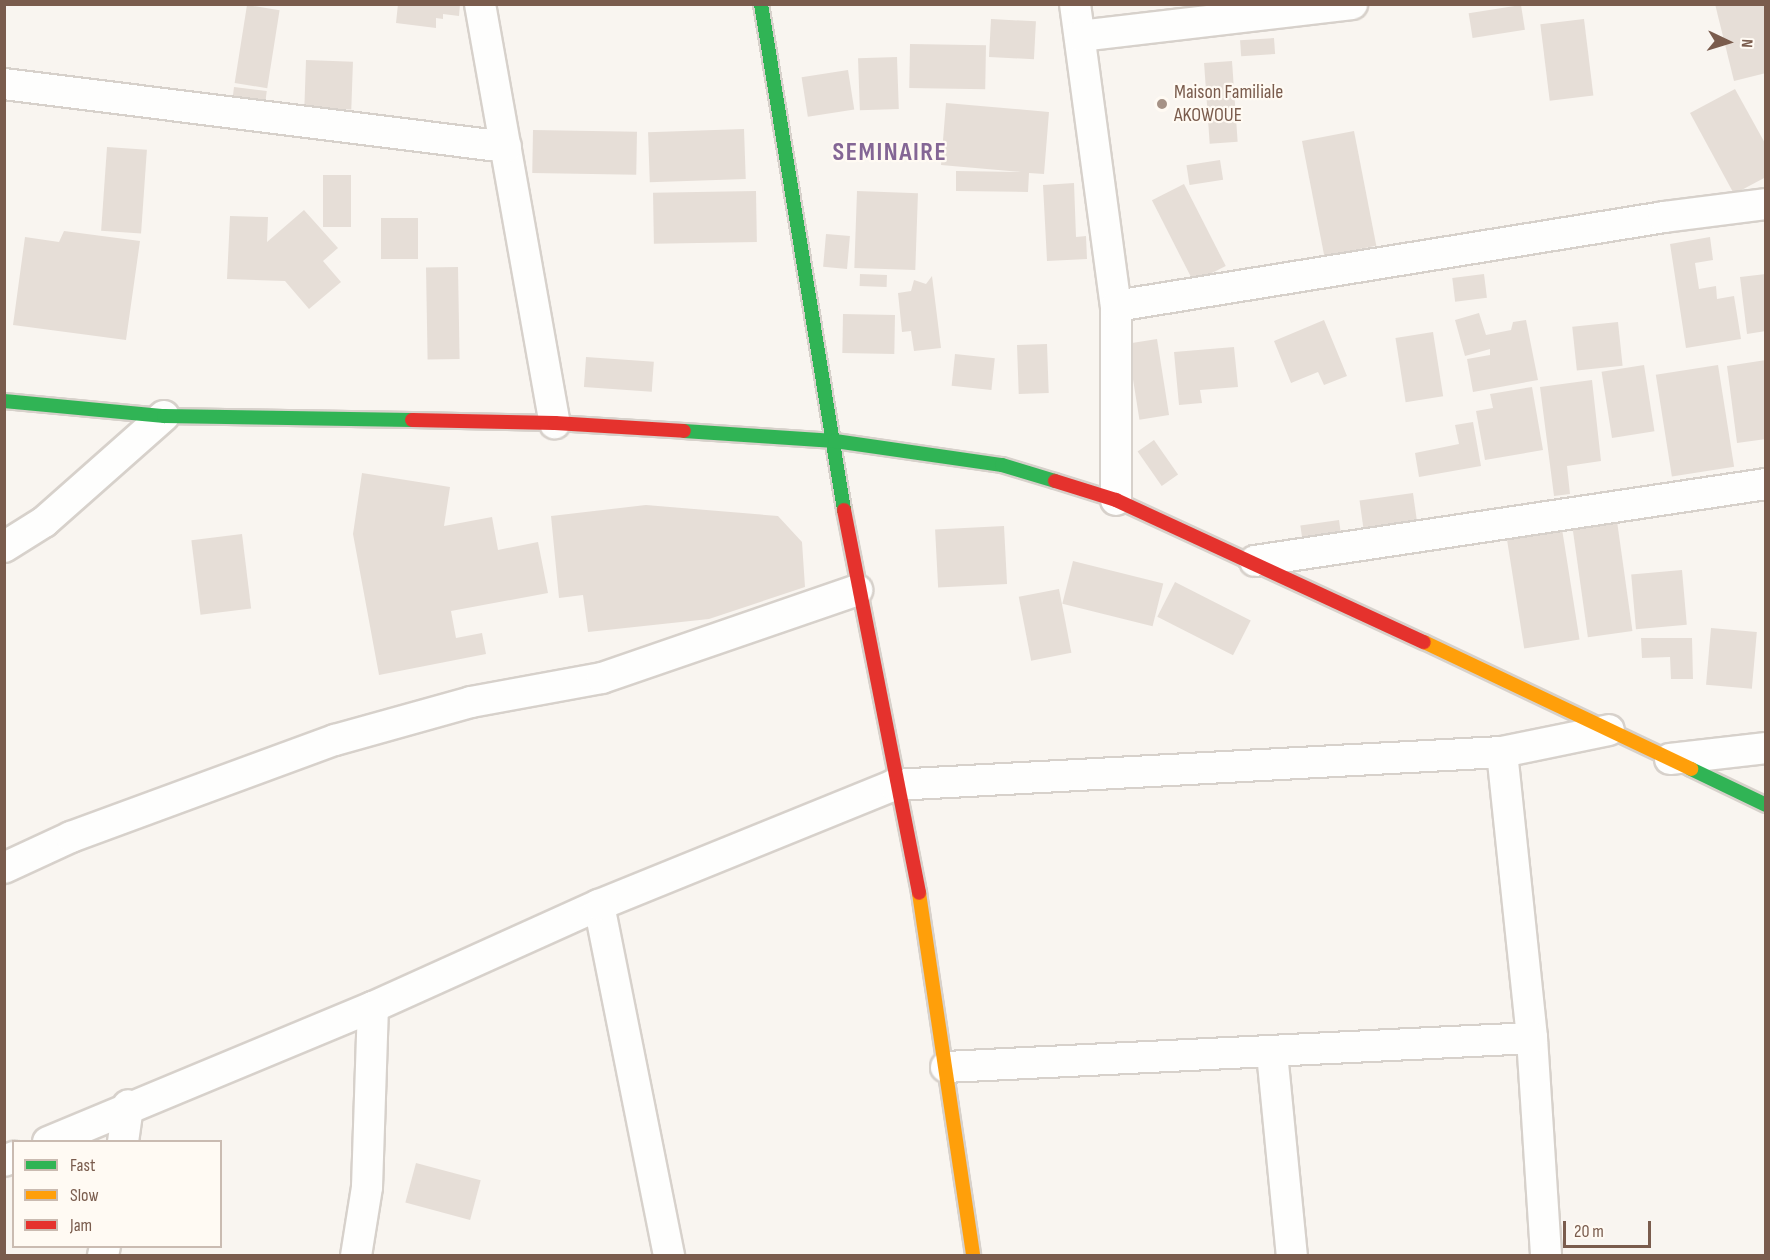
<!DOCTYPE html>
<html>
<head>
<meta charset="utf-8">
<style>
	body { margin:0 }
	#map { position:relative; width:1770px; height:1260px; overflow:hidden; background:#f9f5f0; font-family:"Sofia Sans Condensed",sans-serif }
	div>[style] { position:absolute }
	.building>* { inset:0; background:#e6ded7; transform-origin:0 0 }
	.roads { filter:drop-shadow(2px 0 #d7d1cb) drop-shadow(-2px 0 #d7d1cb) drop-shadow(0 2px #d7d1cb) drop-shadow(0 -2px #d7d1cb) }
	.street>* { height:30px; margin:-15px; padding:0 15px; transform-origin:15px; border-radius:15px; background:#fefefd }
	.fast>* { height:14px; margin:-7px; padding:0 7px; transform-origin:7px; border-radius:7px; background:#30b455 }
	.slow>* { height:14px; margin:-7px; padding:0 7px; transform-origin:7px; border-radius:7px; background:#ff9f0a }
	.jam>* { height:14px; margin:-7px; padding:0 7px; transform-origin:7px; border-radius:7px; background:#e5322d }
	.dots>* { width:16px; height:16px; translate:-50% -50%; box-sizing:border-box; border:3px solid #fffaf3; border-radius:50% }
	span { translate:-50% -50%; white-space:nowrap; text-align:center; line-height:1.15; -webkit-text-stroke:4.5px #fffaf3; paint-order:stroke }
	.poi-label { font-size:20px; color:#7a5c4d }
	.left { translate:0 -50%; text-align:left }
	.district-label { font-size:26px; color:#846695; font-weight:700; letter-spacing:1.5px }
	.frame { position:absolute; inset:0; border:6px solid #7a5c4d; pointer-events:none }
	.legend { position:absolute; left:12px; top:1140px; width:210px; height:108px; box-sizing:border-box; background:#fffaf3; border:2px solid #cabbb1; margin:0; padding:8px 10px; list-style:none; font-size:18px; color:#7a5c4d }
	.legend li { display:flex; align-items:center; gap:12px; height:30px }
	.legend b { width:30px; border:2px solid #cabbb1 }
	.north { position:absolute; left:1698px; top:12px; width:60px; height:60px; -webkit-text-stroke:4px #fffaf3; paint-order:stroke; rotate:94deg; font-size:16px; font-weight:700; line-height:24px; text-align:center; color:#7a5c4d }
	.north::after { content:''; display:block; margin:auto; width:21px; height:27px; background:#7a5c4d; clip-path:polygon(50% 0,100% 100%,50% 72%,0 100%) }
	.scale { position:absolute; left:1563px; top:1221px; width:88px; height:27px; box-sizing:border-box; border:3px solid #7a5c4d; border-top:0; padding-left:8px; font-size:18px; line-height:21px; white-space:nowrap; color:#7a5c4d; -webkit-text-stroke:4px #fffaf3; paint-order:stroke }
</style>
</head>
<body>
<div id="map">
	<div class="building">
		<i style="clip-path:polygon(398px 4px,460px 4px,459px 16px,443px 14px,443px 19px,436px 18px,436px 28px,396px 23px)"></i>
		<i style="clip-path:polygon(1715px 4px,1765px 4px,1766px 73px,1734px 81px)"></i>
		<i style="left:247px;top:5px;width:33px;height:79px;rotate:9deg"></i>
		<i style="left:1521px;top:5px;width:25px;height:53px;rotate:81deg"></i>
		<i style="left:991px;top:19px;width:45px;height:38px;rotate:3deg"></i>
		<i style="left:1584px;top:19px;width:77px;height:44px;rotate:83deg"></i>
		<i style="left:1274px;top:38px;width:16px;height:34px;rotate:86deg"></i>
		<i style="left:910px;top:44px;width:76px;height:44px;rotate:1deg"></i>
		<i style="left:897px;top:57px;width:52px;height:39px;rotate:88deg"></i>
		<i style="left:306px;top:60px;width:47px;height:48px;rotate:2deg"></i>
		<i style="left:1232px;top:61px;width:81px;height:28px;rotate:86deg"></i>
		<i style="left:848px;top:70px;width:40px;height:47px;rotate:81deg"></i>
		<i style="left:234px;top:87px;width:33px;height:14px;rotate:7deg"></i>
		<i style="clip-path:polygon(1735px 89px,1766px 145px,1766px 177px,1734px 194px,1690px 113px)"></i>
		<i style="clip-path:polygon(946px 103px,1049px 112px,1044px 174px,1029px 173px,1028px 192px,956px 191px,956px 171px,1021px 172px,941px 165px)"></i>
		<i style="left:744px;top:129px;width:50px;height:96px;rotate:88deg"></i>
		<i style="left:533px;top:130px;width:104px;height:43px;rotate:1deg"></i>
		<i style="left:1354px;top:131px;width:117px;height:53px;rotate:79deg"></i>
		<i style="left:107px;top:147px;width:40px;height:84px;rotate:4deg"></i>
		<i style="left:1220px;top:160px;width:20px;height:34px;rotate:81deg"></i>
		<i style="left:323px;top:175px;width:28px;height:52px"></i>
		<i style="clip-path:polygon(1074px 183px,1076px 237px,1086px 236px,1087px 259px,1047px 261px,1043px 185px)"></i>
		<i style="left:1184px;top:184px;width:92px;height:36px;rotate:63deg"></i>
		<i style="left:756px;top:191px;width:51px;height:103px;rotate:89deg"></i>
		<i style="left:857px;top:191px;width:61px;height:77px;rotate:2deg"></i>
		<i style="clip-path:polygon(304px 210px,338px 248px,323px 261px,341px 282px,309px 309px,285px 281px,227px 279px,230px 216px,268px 217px,267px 242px)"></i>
		<i style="left:381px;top:218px;width:37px;height:41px"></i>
		<i style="clip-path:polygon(64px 231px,140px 241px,126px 340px,13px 325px,25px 237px,59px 242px)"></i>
		<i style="left:826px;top:234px;width:24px;height:33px;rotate:5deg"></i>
		<i style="clip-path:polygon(1710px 237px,1713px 260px,1695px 263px,1699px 289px,1716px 286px,1717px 299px,1734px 296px,1741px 339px,1686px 348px,1670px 244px)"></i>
		<i style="left:458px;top:267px;width:92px;height:32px;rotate:89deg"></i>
		<i style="left:860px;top:274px;width:27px;height:12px;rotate:2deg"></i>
		<i style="left:1484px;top:274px;width:24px;height:32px;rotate:83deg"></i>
		<i style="clip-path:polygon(1766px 274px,1766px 331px,1747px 334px,1740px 277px)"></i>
		<i style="clip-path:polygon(932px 276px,941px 348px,914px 351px,911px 331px,902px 332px,898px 293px,911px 291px,914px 280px,926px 284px)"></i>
		<i style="clip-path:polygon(1479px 313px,1486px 335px,1511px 330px,1513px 322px,1526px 320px,1538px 380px,1473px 392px,1467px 359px,1490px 355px,1490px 349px,1465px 356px,1455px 320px)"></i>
		<i style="left:843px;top:314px;width:52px;height:39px;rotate:1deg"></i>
		<i style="clip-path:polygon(1324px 320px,1347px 376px,1324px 385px,1318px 372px,1291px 383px,1274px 341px)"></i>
		<i style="left:1618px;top:322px;width:44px;height:46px;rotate:84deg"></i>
		<i style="left:1433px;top:332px;width:65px;height:38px;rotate:81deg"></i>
		<i style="left:1157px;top:339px;width:77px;height:30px;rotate:81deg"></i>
		<i style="left:1047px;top:344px;width:49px;height:30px;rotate:88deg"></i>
		<i style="clip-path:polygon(1234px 347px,1238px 387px,1200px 390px,1202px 403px,1179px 405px,1174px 352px)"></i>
		<i style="left:955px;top:354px;width:40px;height:32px;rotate:6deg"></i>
		<i style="left:586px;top:357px;width:68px;height:30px;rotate:4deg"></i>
		<i style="clip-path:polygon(1766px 360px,1766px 439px,1737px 443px,1727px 366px)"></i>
		<i style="left:1644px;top:365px;width:67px;height:43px;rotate:81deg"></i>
		<i style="left:1718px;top:365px;width:103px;height:63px;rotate:81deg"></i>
		<i style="clip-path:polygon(1592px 380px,1601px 461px,1567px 466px,1570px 494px,1554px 496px,1540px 387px)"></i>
		<i style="clip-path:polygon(1532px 387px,1543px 450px,1485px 460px,1476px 411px,1493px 408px,1490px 394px)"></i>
		<i style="clip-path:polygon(1473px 422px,1481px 466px,1419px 477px,1415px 453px,1459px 444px,1455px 425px)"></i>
		<i style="left:1154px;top:440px;width:42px;height:20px;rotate:55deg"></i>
		<i style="clip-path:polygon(362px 473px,450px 487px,444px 526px,492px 517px,498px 550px,538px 542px,548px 593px,451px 611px,456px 638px,482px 633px,486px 654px,379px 675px,353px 534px)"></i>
		<i style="left:1413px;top:493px;width:29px;height:54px;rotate:82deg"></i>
		<i style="clip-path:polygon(646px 505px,778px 516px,802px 542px,805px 587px,709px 619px,588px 632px,583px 595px,559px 598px,551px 516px)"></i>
		<i style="left:1339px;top:520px;width:21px;height:39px;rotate:82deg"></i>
		<i style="left:1617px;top:521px;width:111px;height:45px;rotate:82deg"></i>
		<i style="left:1004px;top:526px;width:58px;height:69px;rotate:87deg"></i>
		<i style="left:1562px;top:529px;width:112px;height:56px;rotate:81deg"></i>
		<i style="left:242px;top:534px;width:75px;height:51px;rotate:83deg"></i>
		<i style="left:1073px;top:561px;width:93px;height:44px;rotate:14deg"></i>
		<i style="left:1682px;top:570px;width:55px;height:51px;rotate:85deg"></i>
		<i style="left:1175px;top:582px;width:85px;height:39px;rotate:27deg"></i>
		<i style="left:1059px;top:589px;width:65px;height:41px;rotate:79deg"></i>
		<i style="left:1711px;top:628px;width:46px;height:57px;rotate:5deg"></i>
		<i style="clip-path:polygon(1641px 638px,1692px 638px,1693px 679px,1671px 679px,1670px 657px,1642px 658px)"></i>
		<i style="left:416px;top:1163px;width:67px;height:41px;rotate:15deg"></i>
	</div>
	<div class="roads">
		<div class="street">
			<i style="left:480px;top:4px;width:426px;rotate:79.9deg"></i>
			<i style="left:1075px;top:4px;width:305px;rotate:82.3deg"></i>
			<i style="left:1116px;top:306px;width:194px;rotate:90deg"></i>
			<i style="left:1080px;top:36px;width:274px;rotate:-6.7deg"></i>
			<i style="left:4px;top:84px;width:506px;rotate:7.15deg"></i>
			<i style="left:1116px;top:306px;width:555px;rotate:-9.22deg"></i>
			<i style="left:1664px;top:217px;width:103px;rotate:-7.3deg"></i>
			<i style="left:4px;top:547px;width:47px;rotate:-32deg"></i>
			<i style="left:44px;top:522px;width:160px;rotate:-41.5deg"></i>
			<i style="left:1255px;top:561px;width:517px;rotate:-8.57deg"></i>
			<i style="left:1502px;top:752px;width:288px;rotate:84deg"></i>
			<i style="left:1532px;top:1038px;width:218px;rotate:86.3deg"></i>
			<i style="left:1670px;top:759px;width:97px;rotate:-6.5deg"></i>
			<i style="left:4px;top:868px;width:74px;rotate:-24.8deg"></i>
			<i style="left:71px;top:837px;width:281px;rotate:-20.2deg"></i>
			<i style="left:335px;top:740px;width:141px;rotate:-15.6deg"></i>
			<i style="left:471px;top:702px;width:133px;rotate:-10.4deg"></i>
			<i style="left:602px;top:678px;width:270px;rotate:-19deg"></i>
			<i style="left:599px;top:905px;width:358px;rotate:78.7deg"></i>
			<i style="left:1272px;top:1053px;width:204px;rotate:84.4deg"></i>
			<i style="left:946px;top:1067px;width:587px;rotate:-2.83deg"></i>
			<i style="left:48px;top:1142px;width:352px;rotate:-22.6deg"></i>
			<i style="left:373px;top:1007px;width:248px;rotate:-24.3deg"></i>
			<i style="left:599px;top:905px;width:318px;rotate:-22.1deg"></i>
			<i style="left:894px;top:785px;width:609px;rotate:-3.11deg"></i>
			<i style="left:1502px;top:752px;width:109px;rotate:-11.6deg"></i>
			<i style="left:123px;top:1142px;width:37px;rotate:-82deg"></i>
			<i style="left:4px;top:1161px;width:11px;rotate:-22deg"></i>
			<i style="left:103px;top:1256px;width:10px;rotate:-79deg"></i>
			<i style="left:356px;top:1256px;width:70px;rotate:-80.9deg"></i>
			<i style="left:367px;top:1187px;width:180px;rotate:-88.1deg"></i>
		</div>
		<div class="fast">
			<i style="left:761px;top:4px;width:513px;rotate:80.68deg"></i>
			<i style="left:4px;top:401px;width:161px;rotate:5.4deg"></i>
			<i style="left:164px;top:416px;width:248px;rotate:0.9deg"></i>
			<i style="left:684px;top:431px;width:151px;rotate:3.8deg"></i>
			<i style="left:835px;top:441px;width:169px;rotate:8.2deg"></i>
			<i style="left:1002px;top:465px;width:55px;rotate:16.8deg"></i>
			<i style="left:1691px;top:769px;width:83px;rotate:25.6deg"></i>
		</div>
		<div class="slow">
			<i style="left:1424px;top:642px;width:296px;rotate:25.4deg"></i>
			<i style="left:919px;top:893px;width:367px;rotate:81.5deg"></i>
		</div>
		<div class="jam">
			<i style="left:412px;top:420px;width:143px;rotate:1.2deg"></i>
			<i style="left:555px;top:423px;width:129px;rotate:3.5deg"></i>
			<i style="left:1055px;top:481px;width:64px;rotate:17.3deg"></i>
			<i style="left:1116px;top:500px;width:339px;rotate:24.8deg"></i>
			<i style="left:844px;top:510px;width:390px;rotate:78.9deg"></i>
		</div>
	</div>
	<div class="dots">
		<i style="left:1162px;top:104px;background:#a69286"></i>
	</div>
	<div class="poi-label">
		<span class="left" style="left:1174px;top:104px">Maison Familiale<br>AKOWOUE</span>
	</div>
	<div class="district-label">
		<span style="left:890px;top:153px">SEMINAIRE</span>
	</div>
	<div class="frame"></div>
	<ul class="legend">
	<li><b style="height:8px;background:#30b455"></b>Fast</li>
	<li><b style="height:8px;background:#ff9f0a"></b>Slow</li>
	<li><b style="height:8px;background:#e5322d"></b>Jam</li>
	</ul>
	<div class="north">N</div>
	<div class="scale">20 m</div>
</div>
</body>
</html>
